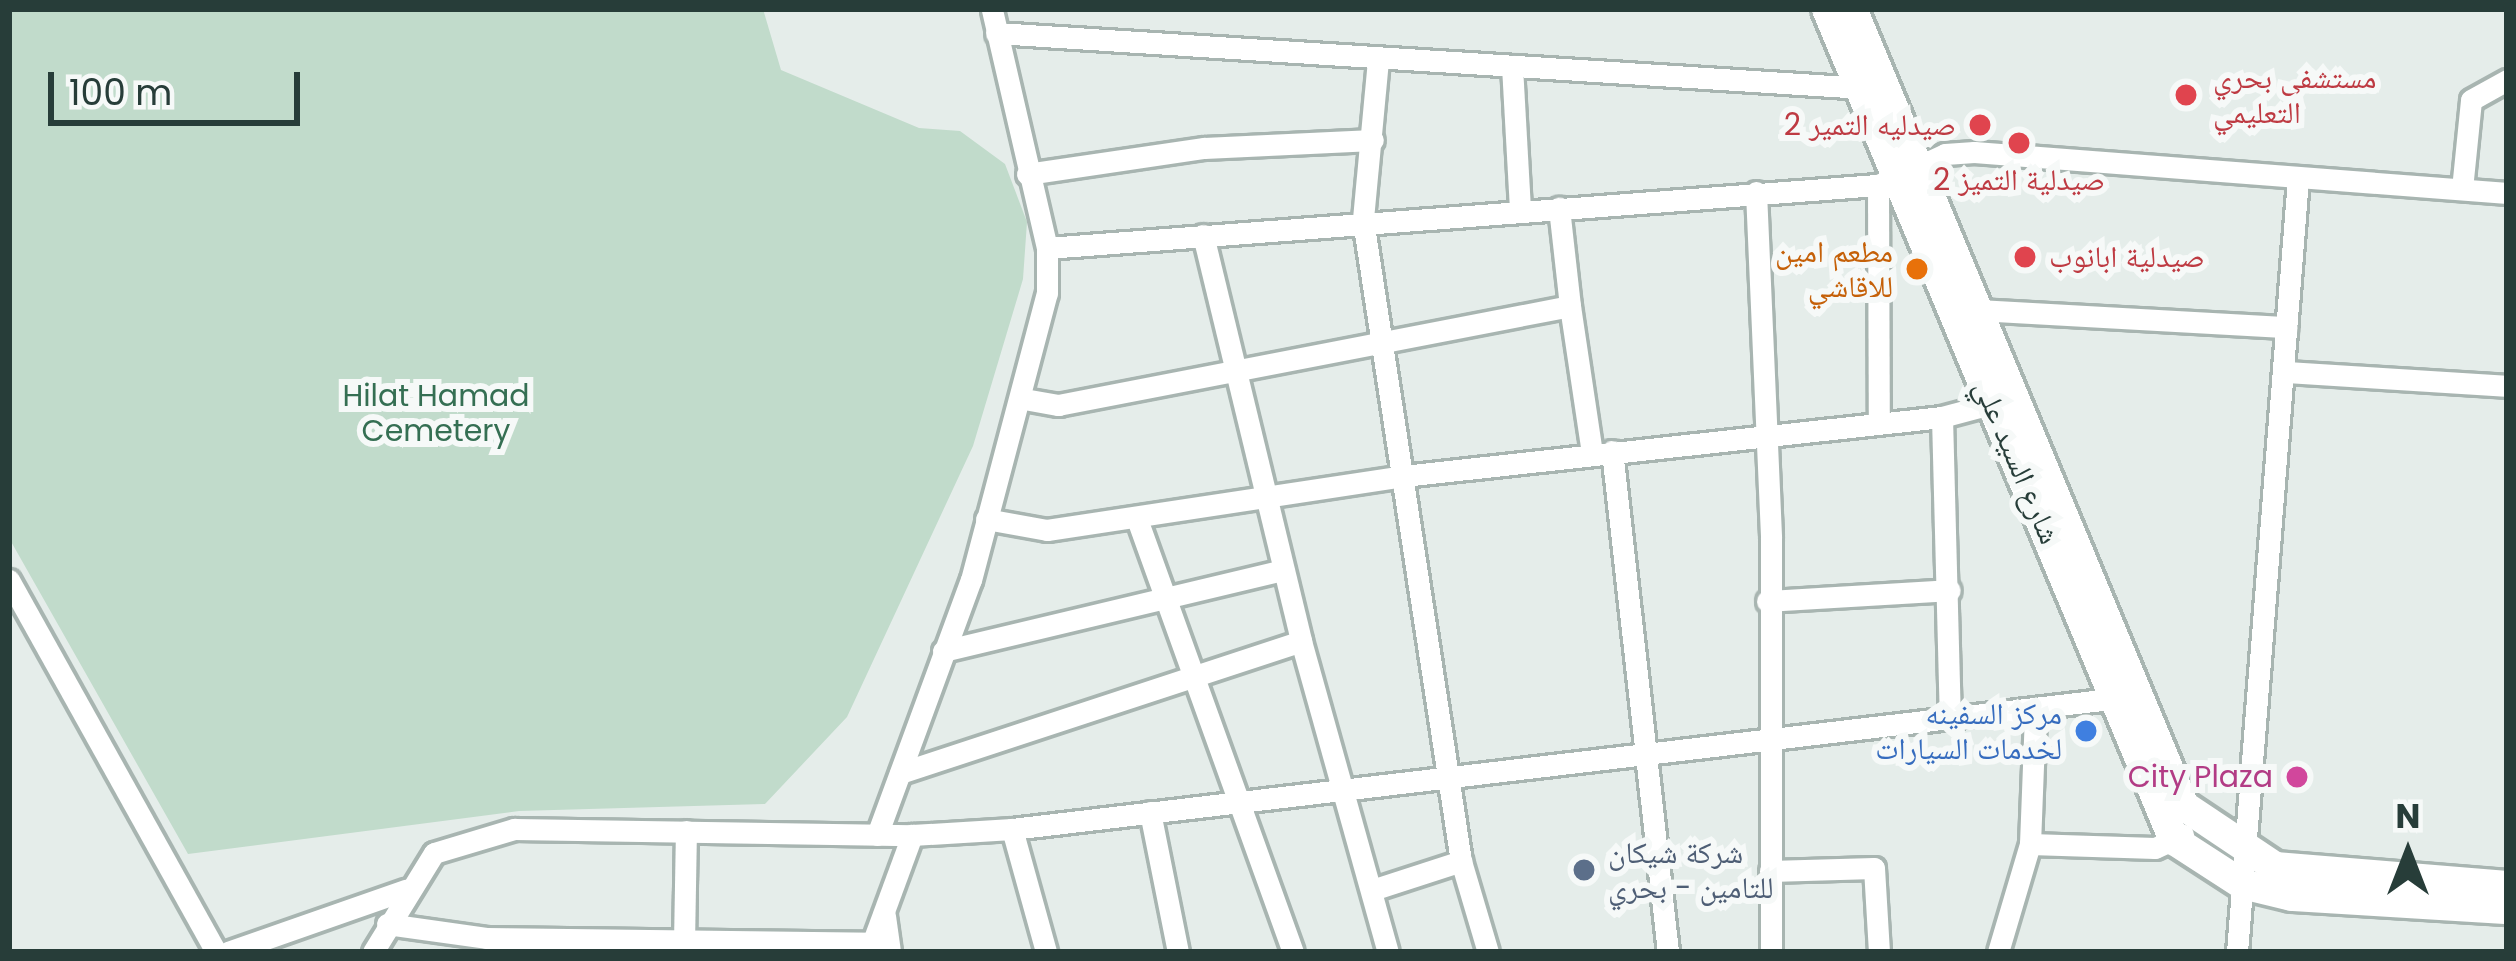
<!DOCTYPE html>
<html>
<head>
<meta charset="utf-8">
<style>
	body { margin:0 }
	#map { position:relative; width:2516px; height:961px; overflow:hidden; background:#e5edea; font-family:Poppins,"Noto Naskh Arabic",sans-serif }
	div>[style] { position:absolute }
	.green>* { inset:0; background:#c1dbcb }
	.roads { filter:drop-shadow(3px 0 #a8b5b1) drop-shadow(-3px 0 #a8b5b1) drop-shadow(0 3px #a8b5b1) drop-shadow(0 -3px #a8b5b1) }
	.street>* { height:21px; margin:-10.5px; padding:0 10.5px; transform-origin:10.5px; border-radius:10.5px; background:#fff }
	.secondary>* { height:30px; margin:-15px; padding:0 15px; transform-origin:15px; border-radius:15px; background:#fff }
	.dots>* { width:33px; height:33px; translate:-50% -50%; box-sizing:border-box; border:6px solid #f6f9f8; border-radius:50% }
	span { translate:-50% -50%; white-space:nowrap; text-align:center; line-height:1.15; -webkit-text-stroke:12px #f6f9f8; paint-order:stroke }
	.health-label { font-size:30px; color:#be3a42 }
	.left { translate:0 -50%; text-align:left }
	.right { translate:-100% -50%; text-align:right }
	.food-label { font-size:30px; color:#c56008 }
	.park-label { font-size:30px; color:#356f53 }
	.street-label { font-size:30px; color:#273d39 }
	.shop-label { font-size:30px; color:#366cbe }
	.hotel-label { font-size:30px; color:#b23c85 }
	.service-label { font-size:30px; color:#4e5e75 }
	.frame { position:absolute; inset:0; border:12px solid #273d39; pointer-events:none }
	.north { position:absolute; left:2348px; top:793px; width:120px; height:120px; -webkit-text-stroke:9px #f6f9f8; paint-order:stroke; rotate:0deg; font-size:33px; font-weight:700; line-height:48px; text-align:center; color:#273d39 }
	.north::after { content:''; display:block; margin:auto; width:42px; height:54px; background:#273d39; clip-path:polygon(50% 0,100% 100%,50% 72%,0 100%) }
	.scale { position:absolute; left:48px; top:72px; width:252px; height:54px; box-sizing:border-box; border:6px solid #273d39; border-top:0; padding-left:15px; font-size:36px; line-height:42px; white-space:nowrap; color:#273d39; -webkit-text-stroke:9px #f6f9f8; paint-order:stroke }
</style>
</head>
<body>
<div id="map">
	<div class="green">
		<i style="clip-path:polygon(9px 9px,763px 9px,781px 70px,919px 128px,960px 131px,1005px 164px,1027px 222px,1023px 279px,973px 446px,847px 717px,765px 804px,519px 811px,188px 854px,9px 538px)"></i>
	</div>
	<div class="roads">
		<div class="street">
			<i style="left:996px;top:33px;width:868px;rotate:3.63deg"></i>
			<i style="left:1378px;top:60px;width:161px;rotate:95.4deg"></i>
			<i style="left:1363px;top:220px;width:648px;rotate:81.31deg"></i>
			<i style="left:1461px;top:861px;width:95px;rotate:73.5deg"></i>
			<i style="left:1512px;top:66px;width:142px;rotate:86.8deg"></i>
			<i style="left:1027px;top:174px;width:179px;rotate:-8.4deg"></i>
			<i style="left:1204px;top:148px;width:169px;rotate:-2.7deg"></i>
			<i style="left:1878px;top:185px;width:235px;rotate:89.8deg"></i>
			<i style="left:2462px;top:189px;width:89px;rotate:-84.2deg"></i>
			<i style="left:2471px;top:100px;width:41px;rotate:-29.1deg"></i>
			<i style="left:1756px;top:192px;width:346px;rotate:87.5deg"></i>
			<i style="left:1771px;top:538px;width:414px;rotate:90deg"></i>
			<i style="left:1203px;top:235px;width:418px;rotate:76.4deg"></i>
			<i style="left:1301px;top:641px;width:323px;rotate:74.4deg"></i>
			<i style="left:1047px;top:248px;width:833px;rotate:-4.34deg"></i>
			<i style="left:1878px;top:185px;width:74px;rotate:-24.8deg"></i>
			<i style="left:1945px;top:154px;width:29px;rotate:-4deg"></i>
			<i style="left:1974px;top:152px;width:535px;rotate:4.4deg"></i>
			<i style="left:1570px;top:306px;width:149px;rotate:81.5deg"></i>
			<i style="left:1979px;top:310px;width:308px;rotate:3.2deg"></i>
			<i style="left:2285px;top:372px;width:222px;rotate:3.6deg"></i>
			<i style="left:1024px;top:399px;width:35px;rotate:10deg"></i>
			<i style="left:1058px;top:405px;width:521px;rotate:-10.94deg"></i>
			<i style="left:1570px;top:306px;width:99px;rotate:-96.4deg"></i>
			<i style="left:1942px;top:417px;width:302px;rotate:88.5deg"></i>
			<i style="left:1612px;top:451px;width:504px;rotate:83.62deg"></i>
			<i style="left:986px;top:519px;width:62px;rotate:10.2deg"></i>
			<i style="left:1047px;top:530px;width:360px;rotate:-8.6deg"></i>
			<i style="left:1403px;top:476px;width:542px;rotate:-6.25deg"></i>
			<i style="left:1942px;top:417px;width:51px;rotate:-14.9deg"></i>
			<i style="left:1137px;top:519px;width:460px;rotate:70.2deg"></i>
			<i style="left:9px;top:580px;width:426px;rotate:60.9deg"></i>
			<i style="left:1767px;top:601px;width:183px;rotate:-3.4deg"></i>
			<i style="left:943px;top:651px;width:350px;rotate:-13.4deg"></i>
			<i style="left:900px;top:773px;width:422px;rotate:-18.2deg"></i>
			<i style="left:1150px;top:812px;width:143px;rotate:78.7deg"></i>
			<i style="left:1012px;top:829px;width:128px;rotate:74.5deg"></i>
			<i style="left:877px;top:835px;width:272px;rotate:-69.8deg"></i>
			<i style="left:971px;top:580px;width:297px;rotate:-75.2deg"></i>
			<i style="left:1047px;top:293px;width:45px;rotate:-90deg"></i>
			<i style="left:1047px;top:248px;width:245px;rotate:-103deg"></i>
			<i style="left:2030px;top:844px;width:125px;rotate:1.8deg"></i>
			<i style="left:2155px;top:848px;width:31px;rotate:-25deg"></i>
			<i style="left:1770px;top:871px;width:104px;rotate:-1.7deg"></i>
			<i style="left:1874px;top:868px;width:84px;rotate:86.6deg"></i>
			<i style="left:1372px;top:890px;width:94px;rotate:-18deg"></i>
			<i style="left:885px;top:916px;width:36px;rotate:82deg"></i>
			<i style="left:387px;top:924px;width:100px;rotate:8deg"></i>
			<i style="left:486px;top:938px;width:387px;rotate:0.7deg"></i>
			<i style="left:684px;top:943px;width:112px;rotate:-89deg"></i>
			<i style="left:228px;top:952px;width:188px;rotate:-19.3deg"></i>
			<i style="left:373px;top:952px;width:116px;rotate:-58.4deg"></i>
			<i style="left:434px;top:853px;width:84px;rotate:-16.7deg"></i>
			<i style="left:514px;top:829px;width:398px;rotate:0.9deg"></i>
			<i style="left:912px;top:835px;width:100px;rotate:-3.4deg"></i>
			<i style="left:1012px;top:829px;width:1124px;rotate:-6.75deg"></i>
			<i style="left:869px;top:952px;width:125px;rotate:-69.8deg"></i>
			<i style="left:1998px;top:952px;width:113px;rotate:-73.5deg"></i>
			<i style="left:2030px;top:844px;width:132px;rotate:-87.8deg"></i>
			<i style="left:2237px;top:952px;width:776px;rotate:-85.49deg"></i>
		</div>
		<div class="secondary">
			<i style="left:1827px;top:9px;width:901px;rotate:67.34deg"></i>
			<i style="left:2174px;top:840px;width:81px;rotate:32.9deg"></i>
			<i style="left:2242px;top:884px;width:51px;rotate:13.5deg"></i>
			<i style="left:2292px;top:896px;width:215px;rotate:3.5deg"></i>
			<i style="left:1852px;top:9px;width:863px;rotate:67.39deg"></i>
			<i style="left:2184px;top:806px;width:110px;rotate:33.8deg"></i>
			<i style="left:2275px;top:867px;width:233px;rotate:4.7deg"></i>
		</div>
	</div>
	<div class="dots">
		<i style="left:2186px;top:95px;background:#e0444e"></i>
		<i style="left:1980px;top:125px;background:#e0444e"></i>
		<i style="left:2019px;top:143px;background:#e0444e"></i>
		<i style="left:2025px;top:257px;background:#e0444e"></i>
		<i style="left:1917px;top:269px;background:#e8710a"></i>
		<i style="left:2086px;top:731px;background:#3f7fe0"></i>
		<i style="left:2297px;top:777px;background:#d1479c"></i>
		<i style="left:1584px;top:870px;background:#5c6f8a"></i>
	</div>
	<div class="health-label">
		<span class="left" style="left:2213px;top:95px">مستشفى بحري<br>التعليمي</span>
		<span class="right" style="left:1956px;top:125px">صيدليه التمير 2</span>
		<span style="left:2019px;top:180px">صيدلية التميز 2</span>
		<span class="left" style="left:2049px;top:257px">صيدلية ابانوب</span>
	</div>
	<div class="food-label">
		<span class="right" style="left:1893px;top:269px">مطعم امين<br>للاقاشي</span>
	</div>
	<div class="park-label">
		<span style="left:436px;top:413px">Hilat Hamad<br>Cemetery</span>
	</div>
	<div class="street-label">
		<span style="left:2017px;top:462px;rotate:67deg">شارع السيد علي</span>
	</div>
	<div class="shop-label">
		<span class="right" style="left:2062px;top:731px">مركز السفينه<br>لخدمات السيارات</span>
	</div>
	<div class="hotel-label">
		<span class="right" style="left:2273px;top:777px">City Plaza</span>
	</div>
	<div class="service-label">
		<span class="left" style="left:1608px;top:870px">شركة شيكان<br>للتامين - بحري</span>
	</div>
	<div class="frame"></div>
	<div class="north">N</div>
	<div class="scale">100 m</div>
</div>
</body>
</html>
